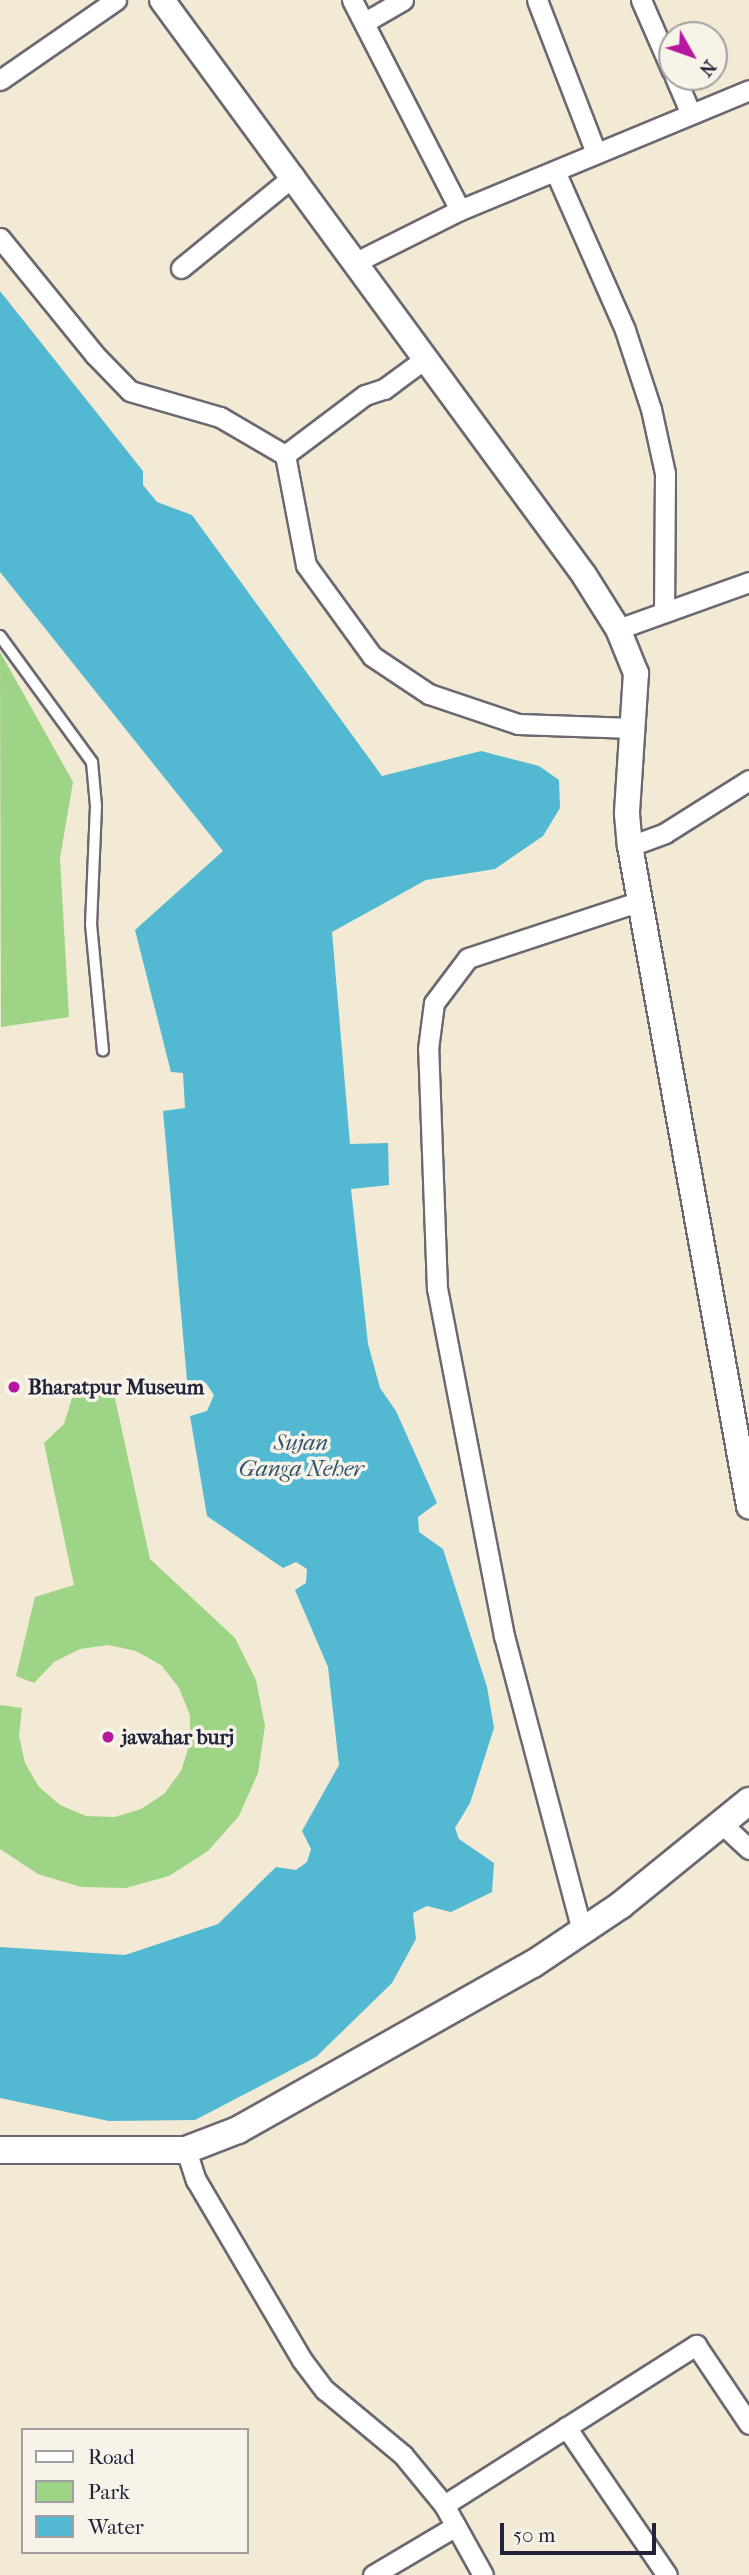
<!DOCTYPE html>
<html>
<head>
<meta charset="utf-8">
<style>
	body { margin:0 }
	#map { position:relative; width:749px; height:2575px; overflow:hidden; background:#f2ead4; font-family:"IM FELL French Canon",serif }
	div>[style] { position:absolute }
	.green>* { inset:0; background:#9dd486 }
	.water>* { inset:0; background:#53b8d2 }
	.roads { filter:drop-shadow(2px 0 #6b6871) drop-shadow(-2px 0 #6b6871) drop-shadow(0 2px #6b6871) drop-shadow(0 -2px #6b6871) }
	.service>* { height:10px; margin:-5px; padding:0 5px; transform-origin:5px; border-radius:5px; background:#fff }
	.minor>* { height:19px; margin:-9.5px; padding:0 9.5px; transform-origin:9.5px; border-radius:9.5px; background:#fff }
	.tertiary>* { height:24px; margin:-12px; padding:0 12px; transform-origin:12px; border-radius:12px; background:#fff }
	.secondary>* { height:26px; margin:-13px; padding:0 13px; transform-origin:13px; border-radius:13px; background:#fff }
	.dots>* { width:19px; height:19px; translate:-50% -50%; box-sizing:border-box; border:4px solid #f7f3e8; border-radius:50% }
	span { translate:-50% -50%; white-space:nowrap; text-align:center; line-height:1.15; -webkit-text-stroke:7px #f7f3e8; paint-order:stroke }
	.poi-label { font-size:21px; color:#22223b; font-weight:700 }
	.left { translate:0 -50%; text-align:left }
	.water-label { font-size:23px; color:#335670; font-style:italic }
	.legend { position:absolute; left:21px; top:2428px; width:228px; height:126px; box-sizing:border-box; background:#f7f3e8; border:2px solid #a29fa3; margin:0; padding:9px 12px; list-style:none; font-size:21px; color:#22223b }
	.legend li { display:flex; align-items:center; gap:14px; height:35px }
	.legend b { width:35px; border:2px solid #a29fa3 }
	.north { position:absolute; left:658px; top:21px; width:70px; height:70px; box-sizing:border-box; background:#f7f3e8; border:2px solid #a29fa3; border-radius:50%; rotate:130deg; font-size:19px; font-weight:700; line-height:28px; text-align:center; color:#22223b }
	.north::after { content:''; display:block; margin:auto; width:24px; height:32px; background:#b5179e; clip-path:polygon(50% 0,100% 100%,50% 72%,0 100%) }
	.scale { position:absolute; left:500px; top:2523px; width:156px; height:32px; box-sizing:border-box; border:4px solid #22223b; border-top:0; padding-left:9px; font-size:21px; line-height:24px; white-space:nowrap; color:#22223b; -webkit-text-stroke:5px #f7f3e8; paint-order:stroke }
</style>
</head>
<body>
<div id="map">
	<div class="green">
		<i style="clip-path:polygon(0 652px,73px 782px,60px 858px,69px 1017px,1px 1027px)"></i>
		<i style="clip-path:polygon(111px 1380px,150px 1559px,235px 1638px,256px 1680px,265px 1726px,258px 1773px,239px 1816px,208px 1851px,169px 1876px,126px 1888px,81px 1887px,38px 1874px,0 1849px,0 1705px,22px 1708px,19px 1736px,25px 1763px,39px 1787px,60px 1805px,86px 1816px,115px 1817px,141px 1809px,164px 1794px,181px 1771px,190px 1743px,190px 1715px,179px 1688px,161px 1665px,136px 1651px,108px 1645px,80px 1649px,54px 1662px,34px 1683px,16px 1676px,35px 1597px,74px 1585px,44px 1443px,64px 1424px,76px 1385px)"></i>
	</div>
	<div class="water">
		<i style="clip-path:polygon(0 291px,143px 471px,143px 485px,157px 502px,192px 515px,382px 776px,481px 751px,539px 766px,559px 780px,560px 808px,543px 836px,495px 869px,426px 880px,332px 932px,350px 1144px,388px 1143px,389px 1185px,351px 1189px,368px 1344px,380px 1388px,396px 1411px,437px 1503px,418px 1517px,419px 1532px,443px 1549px,487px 1687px,494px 1728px,470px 1803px,455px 1828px,459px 1839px,494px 1863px,492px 1892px,451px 1912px,427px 1906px,413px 1913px,416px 1939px,392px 1983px,316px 2057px,195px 2120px,109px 2121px,0 2098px,0 1947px,125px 1955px,218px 1924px,276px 1867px,296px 1870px,307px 1862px,311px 1849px,302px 1831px,339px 1765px,328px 1667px,295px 1590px,306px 1583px,307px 1569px,296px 1562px,283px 1568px,207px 1516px,190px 1416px,207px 1411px,214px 1395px,206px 1383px,187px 1380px,163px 1111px,185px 1108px,183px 1073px,171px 1072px,135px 930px,223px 851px,0 572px)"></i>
	</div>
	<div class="roads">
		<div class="service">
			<i style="left:0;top:636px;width:156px;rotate:53.9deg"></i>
			<i style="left:92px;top:762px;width:44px;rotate:84.8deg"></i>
			<i style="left:96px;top:806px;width:118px;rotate:92.4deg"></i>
			<i style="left:91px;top:924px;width:127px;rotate:84.6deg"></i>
		</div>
		<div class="minor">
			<i style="left:352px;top:0;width:236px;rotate:62.8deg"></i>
			<i style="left:537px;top:0;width:164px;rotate:68.9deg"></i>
			<i style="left:641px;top:0;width:77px;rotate:66.4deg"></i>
			<i style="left:365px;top:22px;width:44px;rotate:-30.1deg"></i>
			<i style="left:675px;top:77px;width:40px;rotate:66.6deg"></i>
			<i style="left:0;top:80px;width:141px;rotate:-34.6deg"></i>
			<i style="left:555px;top:171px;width:174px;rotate:66.2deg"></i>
			<i style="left:625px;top:330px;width:83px;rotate:71.8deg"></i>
			<i style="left:651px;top:409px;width:66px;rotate:77.7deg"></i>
			<i style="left:665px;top:473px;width:139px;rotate:90.4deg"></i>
			<i style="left:0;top:238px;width:151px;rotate:50.9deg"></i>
			<i style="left:95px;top:355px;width:50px;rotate:45.8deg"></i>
			<i style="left:130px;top:391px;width:94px;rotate:16.1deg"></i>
			<i style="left:220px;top:417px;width:75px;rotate:30.3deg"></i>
			<i style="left:285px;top:455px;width:112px;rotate:79.2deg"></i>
			<i style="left:306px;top:565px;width:112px;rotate:54deg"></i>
			<i style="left:372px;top:656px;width:69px;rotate:33.7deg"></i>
			<i style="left:429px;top:694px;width:94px;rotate:18.6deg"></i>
			<i style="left:518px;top:724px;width:115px;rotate:2deg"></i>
			<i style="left:358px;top:261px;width:114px;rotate:-26.6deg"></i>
			<i style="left:460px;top:210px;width:313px;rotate:-22.5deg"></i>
			<i style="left:181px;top:268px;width:146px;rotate:-39.2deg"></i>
			<i style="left:285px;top:455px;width:100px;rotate:-36.9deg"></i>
			<i style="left:365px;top:395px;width:20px;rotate:-18deg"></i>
			<i style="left:384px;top:389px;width:52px;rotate:-36.4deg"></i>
			<i style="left:618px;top:629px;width:139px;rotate:-19.7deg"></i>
			<i style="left:630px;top:846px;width:37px;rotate:-20deg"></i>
			<i style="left:665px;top:833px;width:99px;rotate:-32.2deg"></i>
			<i style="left:721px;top:1823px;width:38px;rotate:43deg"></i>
			<i style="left:582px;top:1931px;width:305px;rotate:-104.8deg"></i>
			<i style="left:504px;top:1636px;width:353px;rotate:-100.9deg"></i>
			<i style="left:437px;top:1289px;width:240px;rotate:-92.1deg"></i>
			<i style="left:428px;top:1049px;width:46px;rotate:-82.6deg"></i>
			<i style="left:434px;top:1003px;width:56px;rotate:-52.9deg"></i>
			<i style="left:468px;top:958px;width:181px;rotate:-18.3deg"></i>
			<i style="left:186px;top:2150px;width:32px;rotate:72deg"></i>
			<i style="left:196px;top:2180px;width:209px;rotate:59.5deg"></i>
			<i style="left:302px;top:2360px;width:38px;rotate:53deg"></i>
			<i style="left:325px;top:2390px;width:102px;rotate:39.8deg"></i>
			<i style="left:403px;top:2455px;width:65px;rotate:50.6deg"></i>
			<i style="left:444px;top:2505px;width:80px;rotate:60.9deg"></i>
			<i style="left:566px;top:2427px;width:179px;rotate:55.7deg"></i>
			<i style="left:444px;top:2505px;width:299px;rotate:-32.4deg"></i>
			<i style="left:696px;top:2345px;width:95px;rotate:56.1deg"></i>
			<i style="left:373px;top:2575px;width:96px;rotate:-30.6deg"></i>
		</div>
		<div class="tertiary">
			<i style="left:162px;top:0;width:713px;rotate:53.72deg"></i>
			<i style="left:584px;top:575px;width:64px;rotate:57.8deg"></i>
			<i style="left:618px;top:629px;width:48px;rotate:67.8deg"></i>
			<i style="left:636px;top:673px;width:141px;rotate:93.7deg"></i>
			<i style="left:627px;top:814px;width:32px;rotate:85deg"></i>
			<i style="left:630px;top:846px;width:671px;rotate:79.78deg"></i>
		</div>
		<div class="secondary">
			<i style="left:0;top:2150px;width:186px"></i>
			<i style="left:186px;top:2150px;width:56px;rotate:-21deg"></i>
			<i style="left:238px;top:2130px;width:338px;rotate:-29.4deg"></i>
			<i style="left:533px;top:1964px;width:106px;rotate:-33.8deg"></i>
			<i style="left:621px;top:1905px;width:165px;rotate:-39.1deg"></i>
		</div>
	</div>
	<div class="dots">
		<i style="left:14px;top:1387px;background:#b5179e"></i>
		<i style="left:108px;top:1737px;background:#b5179e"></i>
	</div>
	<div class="poi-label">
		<span class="left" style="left:28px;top:1387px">Bharatpur Museum</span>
		<span class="left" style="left:122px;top:1737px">jawahar burj</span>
	</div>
	<div class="water-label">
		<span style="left:301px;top:1456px">Sujan<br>Ganga Neher</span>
	</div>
	<ul class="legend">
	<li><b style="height:9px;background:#fff"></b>Road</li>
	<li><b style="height:19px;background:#9dd486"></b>Park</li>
	<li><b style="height:19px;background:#53b8d2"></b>Water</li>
	</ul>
	<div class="north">N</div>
	<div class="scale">50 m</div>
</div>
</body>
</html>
